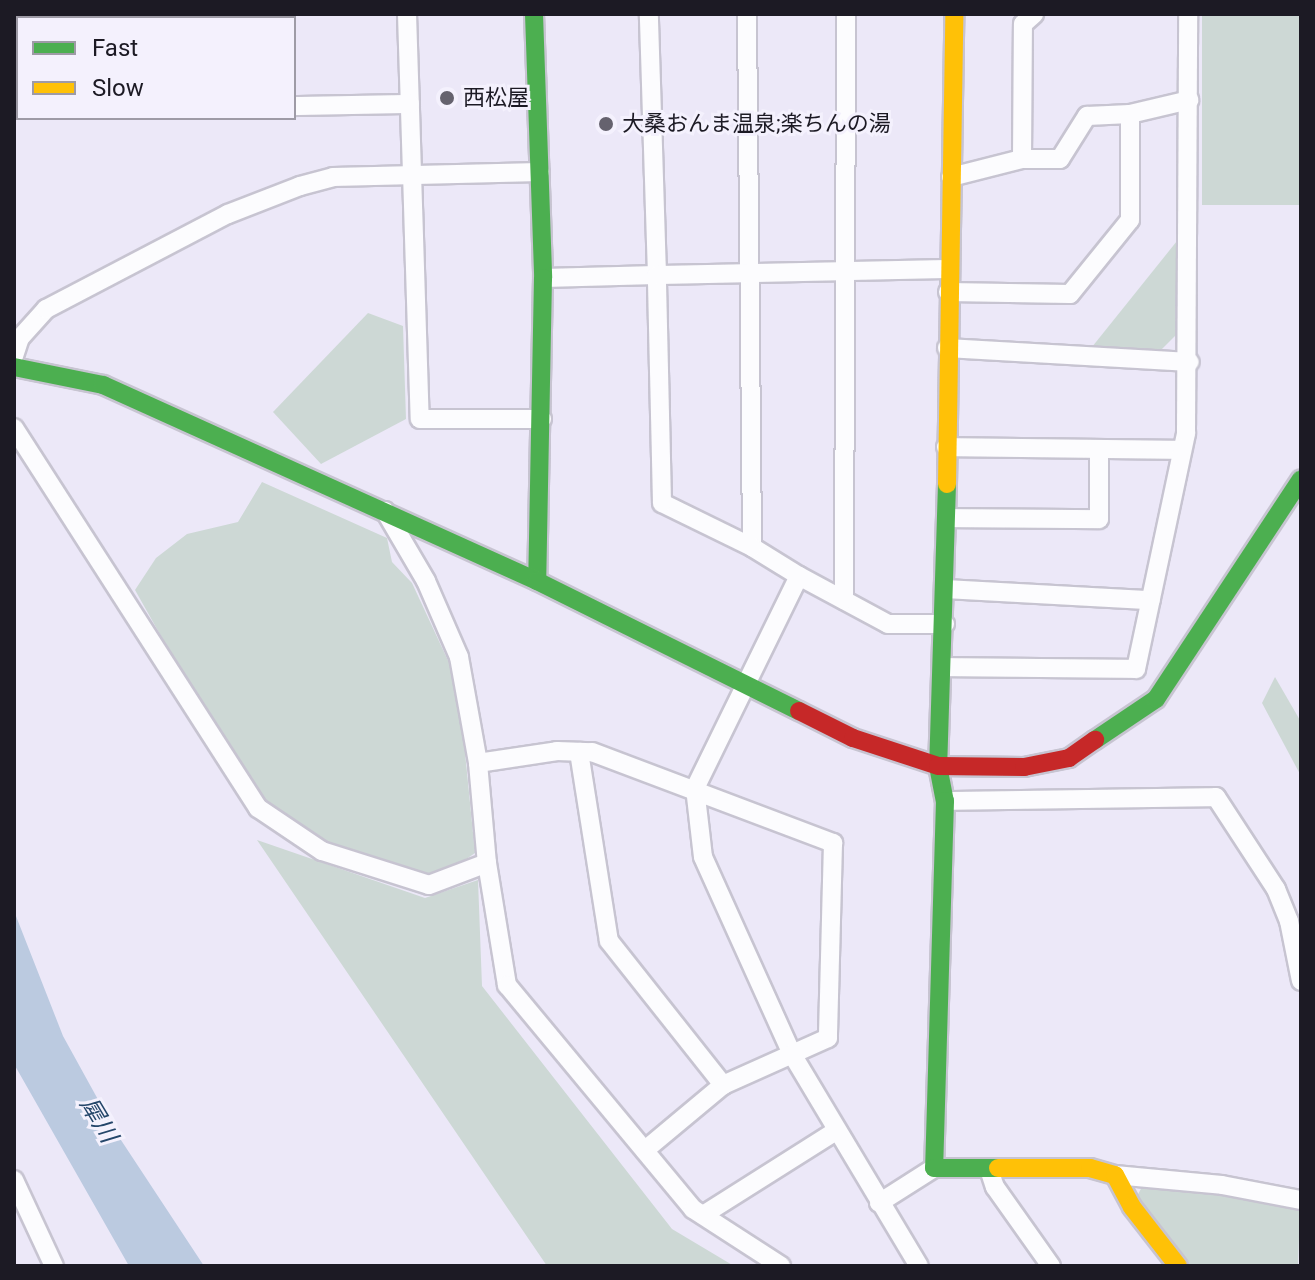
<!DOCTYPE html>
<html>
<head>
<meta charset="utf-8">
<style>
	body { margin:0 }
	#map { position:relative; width:1315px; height:1280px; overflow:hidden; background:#ece8f8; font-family:Roboto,"Noto Sans JP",sans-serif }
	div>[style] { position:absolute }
	.green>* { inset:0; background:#cdd8d5; transform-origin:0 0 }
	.water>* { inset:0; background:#bbcae0 }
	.roads { filter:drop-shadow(2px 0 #c7c4d1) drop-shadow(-2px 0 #c7c4d1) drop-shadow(0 2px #c7c4d1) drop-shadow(0 -2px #c7c4d1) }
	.street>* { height:18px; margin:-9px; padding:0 9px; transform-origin:9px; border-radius:9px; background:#fcfcfe }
	.fast>* { height:18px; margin:-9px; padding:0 9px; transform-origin:9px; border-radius:9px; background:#4caf50 }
	.slow>* { height:18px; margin:-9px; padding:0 9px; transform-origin:9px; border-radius:9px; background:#ffc107 }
	.jam>* { height:18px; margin:-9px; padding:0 9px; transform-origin:9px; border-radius:9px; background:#c62828 }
	.dots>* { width:22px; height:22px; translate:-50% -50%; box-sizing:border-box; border:4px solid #f4f1fd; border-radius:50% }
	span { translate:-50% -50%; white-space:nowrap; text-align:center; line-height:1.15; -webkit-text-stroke:6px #f4f1fd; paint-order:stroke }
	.poi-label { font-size:22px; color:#1c1a24 }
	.left { translate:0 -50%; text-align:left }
	.water-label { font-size:24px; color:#24466a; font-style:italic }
	.frame { position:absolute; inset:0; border:16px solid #1c1a24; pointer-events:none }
	.legend { position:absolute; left:16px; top:16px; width:280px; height:104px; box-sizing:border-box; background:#f4f1fd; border:2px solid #9e9ba6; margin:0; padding:10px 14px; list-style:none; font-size:24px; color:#1c1a24 }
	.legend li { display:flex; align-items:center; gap:16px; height:40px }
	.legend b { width:40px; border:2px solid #9e9ba6 }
</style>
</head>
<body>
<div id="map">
	<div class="green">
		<i style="left:1202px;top:14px;width:99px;height:191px"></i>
		<i style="clip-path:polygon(1181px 236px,1180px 331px,1160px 351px,1092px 347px)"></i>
		<i style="clip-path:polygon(368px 313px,403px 326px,406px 419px,321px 464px,273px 412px)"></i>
		<i style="clip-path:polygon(262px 482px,387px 538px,392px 562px,412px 583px,458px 682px,475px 853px,429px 885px,322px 851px,258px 808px,135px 590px,156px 558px,187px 534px,238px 522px)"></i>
		<i style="clip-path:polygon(1275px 677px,1301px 722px,1301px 776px,1262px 703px)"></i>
		<i style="clip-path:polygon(257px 840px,425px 898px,478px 880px,482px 986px,672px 1229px,734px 1266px,547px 1266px)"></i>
		<i style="clip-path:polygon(1142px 1187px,1235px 1195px,1300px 1209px,1298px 1266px,1191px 1266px,1137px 1196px)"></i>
	</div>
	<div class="water">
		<i style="clip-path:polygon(14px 911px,63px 1036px,117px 1134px,204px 1266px,129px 1266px,14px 1064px)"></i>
	</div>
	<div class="roads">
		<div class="street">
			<i style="left:142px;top:14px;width:4px;rotate:63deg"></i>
			<i style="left:407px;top:14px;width:405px;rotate:88.2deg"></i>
			<i style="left:420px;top:419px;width:122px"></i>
			<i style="left:747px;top:14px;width:533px;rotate:89.46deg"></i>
			<i style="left:752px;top:547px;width:55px;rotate:31.7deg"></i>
			<i style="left:799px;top:576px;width:236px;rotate:116.1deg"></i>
			<i style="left:695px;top:788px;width:69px;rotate:83.4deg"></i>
			<i style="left:703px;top:857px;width:216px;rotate:65.7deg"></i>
			<i style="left:792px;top:1054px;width:247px;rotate:59.1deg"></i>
			<i style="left:294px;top:106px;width:116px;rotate:-1deg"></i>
			<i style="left:1022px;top:159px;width:38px"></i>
			<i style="left:1060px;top:159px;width:51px;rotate:-57.9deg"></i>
			<i style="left:1087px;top:116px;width:43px;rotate:-2.7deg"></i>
			<i style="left:951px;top:177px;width:73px;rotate:-14.2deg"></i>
			<i style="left:1022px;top:159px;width:135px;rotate:-89.6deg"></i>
			<i style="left:1023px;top:24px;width:15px;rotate:-42deg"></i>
			<i style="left:543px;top:278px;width:114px;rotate:-1.5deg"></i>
			<i style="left:657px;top:275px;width:261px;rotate:-91.8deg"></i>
			<i style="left:948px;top:292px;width:122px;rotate:0.9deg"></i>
			<i style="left:1070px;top:294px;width:95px;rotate:-51deg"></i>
			<i style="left:1130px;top:220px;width:106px;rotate:-90deg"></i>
			<i style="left:1130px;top:114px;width:61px;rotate:-13.3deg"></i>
			<i style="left:947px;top:348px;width:243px;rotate:3.3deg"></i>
			<i style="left:14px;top:356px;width:19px;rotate:-72deg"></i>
			<i style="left:20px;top:338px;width:39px;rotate:-48deg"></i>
			<i style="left:46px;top:309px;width:205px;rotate:-27.6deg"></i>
			<i style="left:228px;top:214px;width:77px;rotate:-21.3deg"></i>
			<i style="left:300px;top:186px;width:34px;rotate:-15deg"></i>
			<i style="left:333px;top:177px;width:207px;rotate:-1.4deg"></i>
			<i style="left:14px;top:428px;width:452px;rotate:57.3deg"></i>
			<i style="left:258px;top:808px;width:77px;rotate:33.9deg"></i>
			<i style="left:322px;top:851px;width:112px;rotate:17.6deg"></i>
			<i style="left:429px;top:885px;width:62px;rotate:-20.8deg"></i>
			<i style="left:487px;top:863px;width:124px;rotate:80.7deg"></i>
			<i style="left:507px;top:985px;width:291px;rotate:50.3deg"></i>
			<i style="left:693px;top:1209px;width:105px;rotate:32.9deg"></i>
			<i style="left:946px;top:447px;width:236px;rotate:0.7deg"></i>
			<i style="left:385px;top:511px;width:81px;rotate:59.6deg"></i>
			<i style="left:426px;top:581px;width:83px;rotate:66.5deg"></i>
			<i style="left:459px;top:657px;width:108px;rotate:79.8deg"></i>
			<i style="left:478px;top:763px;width:100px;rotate:84.9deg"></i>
			<i style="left:946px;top:518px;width:153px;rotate:0.4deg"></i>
			<i style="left:1099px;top:519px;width:70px;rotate:-90deg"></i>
			<i style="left:752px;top:547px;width:100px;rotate:-153.9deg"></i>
			<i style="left:662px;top:503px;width:228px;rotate:-91.3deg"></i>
			<i style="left:657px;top:275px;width:292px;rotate:-1.2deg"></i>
			<i style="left:799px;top:576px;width:101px;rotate:28.3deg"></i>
			<i style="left:888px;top:624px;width:57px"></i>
			<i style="left:945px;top:589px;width:206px;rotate:3.1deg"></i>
			<i style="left:844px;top:600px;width:586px;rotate:-89.8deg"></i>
			<i style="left:944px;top:667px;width:192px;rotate:0.6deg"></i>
			<i style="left:1136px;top:669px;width:241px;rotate:-78deg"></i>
			<i style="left:1186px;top:433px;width:419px;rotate:-89.7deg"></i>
			<i style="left:579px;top:752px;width:191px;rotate:81deg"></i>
			<i style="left:609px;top:941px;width:184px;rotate:51.6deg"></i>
			<i style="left:478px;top:763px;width:80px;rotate:-8.6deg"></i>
			<i style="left:557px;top:751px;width:35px;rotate:2deg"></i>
			<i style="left:592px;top:752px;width:258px;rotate:20.7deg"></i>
			<i style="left:833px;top:843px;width:195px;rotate:91.5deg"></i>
			<i style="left:828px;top:1038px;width:115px;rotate:155.9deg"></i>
			<i style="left:723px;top:1085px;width:102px;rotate:140.2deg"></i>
			<i style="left:945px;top:801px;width:271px;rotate:-0.8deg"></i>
			<i style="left:1216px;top:797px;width:110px;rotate:56.9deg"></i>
			<i style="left:1276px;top:889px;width:35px;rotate:68deg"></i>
			<i style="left:1289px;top:921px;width:61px;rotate:78.7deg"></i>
			<i style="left:989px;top:1169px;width:19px;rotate:72deg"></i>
			<i style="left:995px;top:1187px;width:97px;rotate:54.7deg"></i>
			<i style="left:1115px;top:1175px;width:107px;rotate:5.3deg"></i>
			<i style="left:1222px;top:1185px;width:80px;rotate:10.8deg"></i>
			<i style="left:14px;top:1180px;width:95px;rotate:65.1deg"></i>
			<i style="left:879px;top:1203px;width:65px;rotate:-32.5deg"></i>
			<i style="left:703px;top:1215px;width:157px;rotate:-32.3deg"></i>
		</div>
		<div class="fast">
			<i style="left:534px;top:14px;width:264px;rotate:88deg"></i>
			<i style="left:543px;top:278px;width:303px;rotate:91.1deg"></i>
			<i style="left:14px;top:367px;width:91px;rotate:11.4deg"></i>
			<i style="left:103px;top:385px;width:476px;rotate:24.3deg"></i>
			<i style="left:537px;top:581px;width:292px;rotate:26.4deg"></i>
			<i style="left:947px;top:484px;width:282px;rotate:91.8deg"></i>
			<i style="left:938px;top:766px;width:36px;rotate:79deg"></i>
			<i style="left:945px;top:801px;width:367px;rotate:91.7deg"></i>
			<i style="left:934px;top:1168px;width:64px"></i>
			<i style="left:1095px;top:740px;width:73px;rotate:-33.9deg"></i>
			<i style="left:1156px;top:699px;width:263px;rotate:-56.6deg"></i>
		</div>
		<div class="slow">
			<i style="left:947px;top:484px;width:470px;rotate:-89.1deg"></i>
			<i style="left:998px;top:1168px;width:92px"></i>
			<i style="left:1090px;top:1168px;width:26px;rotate:16deg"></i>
			<i style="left:1115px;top:1175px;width:36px;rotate:62deg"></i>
			<i style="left:1132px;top:1207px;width:75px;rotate:52.1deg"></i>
		</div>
		<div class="jam">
			<i style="left:799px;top:711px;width:60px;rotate:26.6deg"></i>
			<i style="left:853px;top:738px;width:89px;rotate:18.2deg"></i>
			<i style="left:938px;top:766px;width:86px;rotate:0.7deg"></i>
			<i style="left:1024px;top:767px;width:46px;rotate:-11.3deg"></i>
			<i style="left:1069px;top:758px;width:32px;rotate:-35deg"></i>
		</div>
	</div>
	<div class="dots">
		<i style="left:447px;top:98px;background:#65626e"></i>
		<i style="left:606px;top:124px;background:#65626e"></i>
	</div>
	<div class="poi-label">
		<span class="left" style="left:463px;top:98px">西松屋</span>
		<span class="left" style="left:622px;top:124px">大桑おんま温泉;楽ちんの湯</span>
	</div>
	<div class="water-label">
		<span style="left:98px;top:1120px;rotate:59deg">犀川</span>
	</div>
	<div class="frame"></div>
	<ul class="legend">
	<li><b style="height:10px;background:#4caf50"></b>Fast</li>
	<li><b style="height:10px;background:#ffc107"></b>Slow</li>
	</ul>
</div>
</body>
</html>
